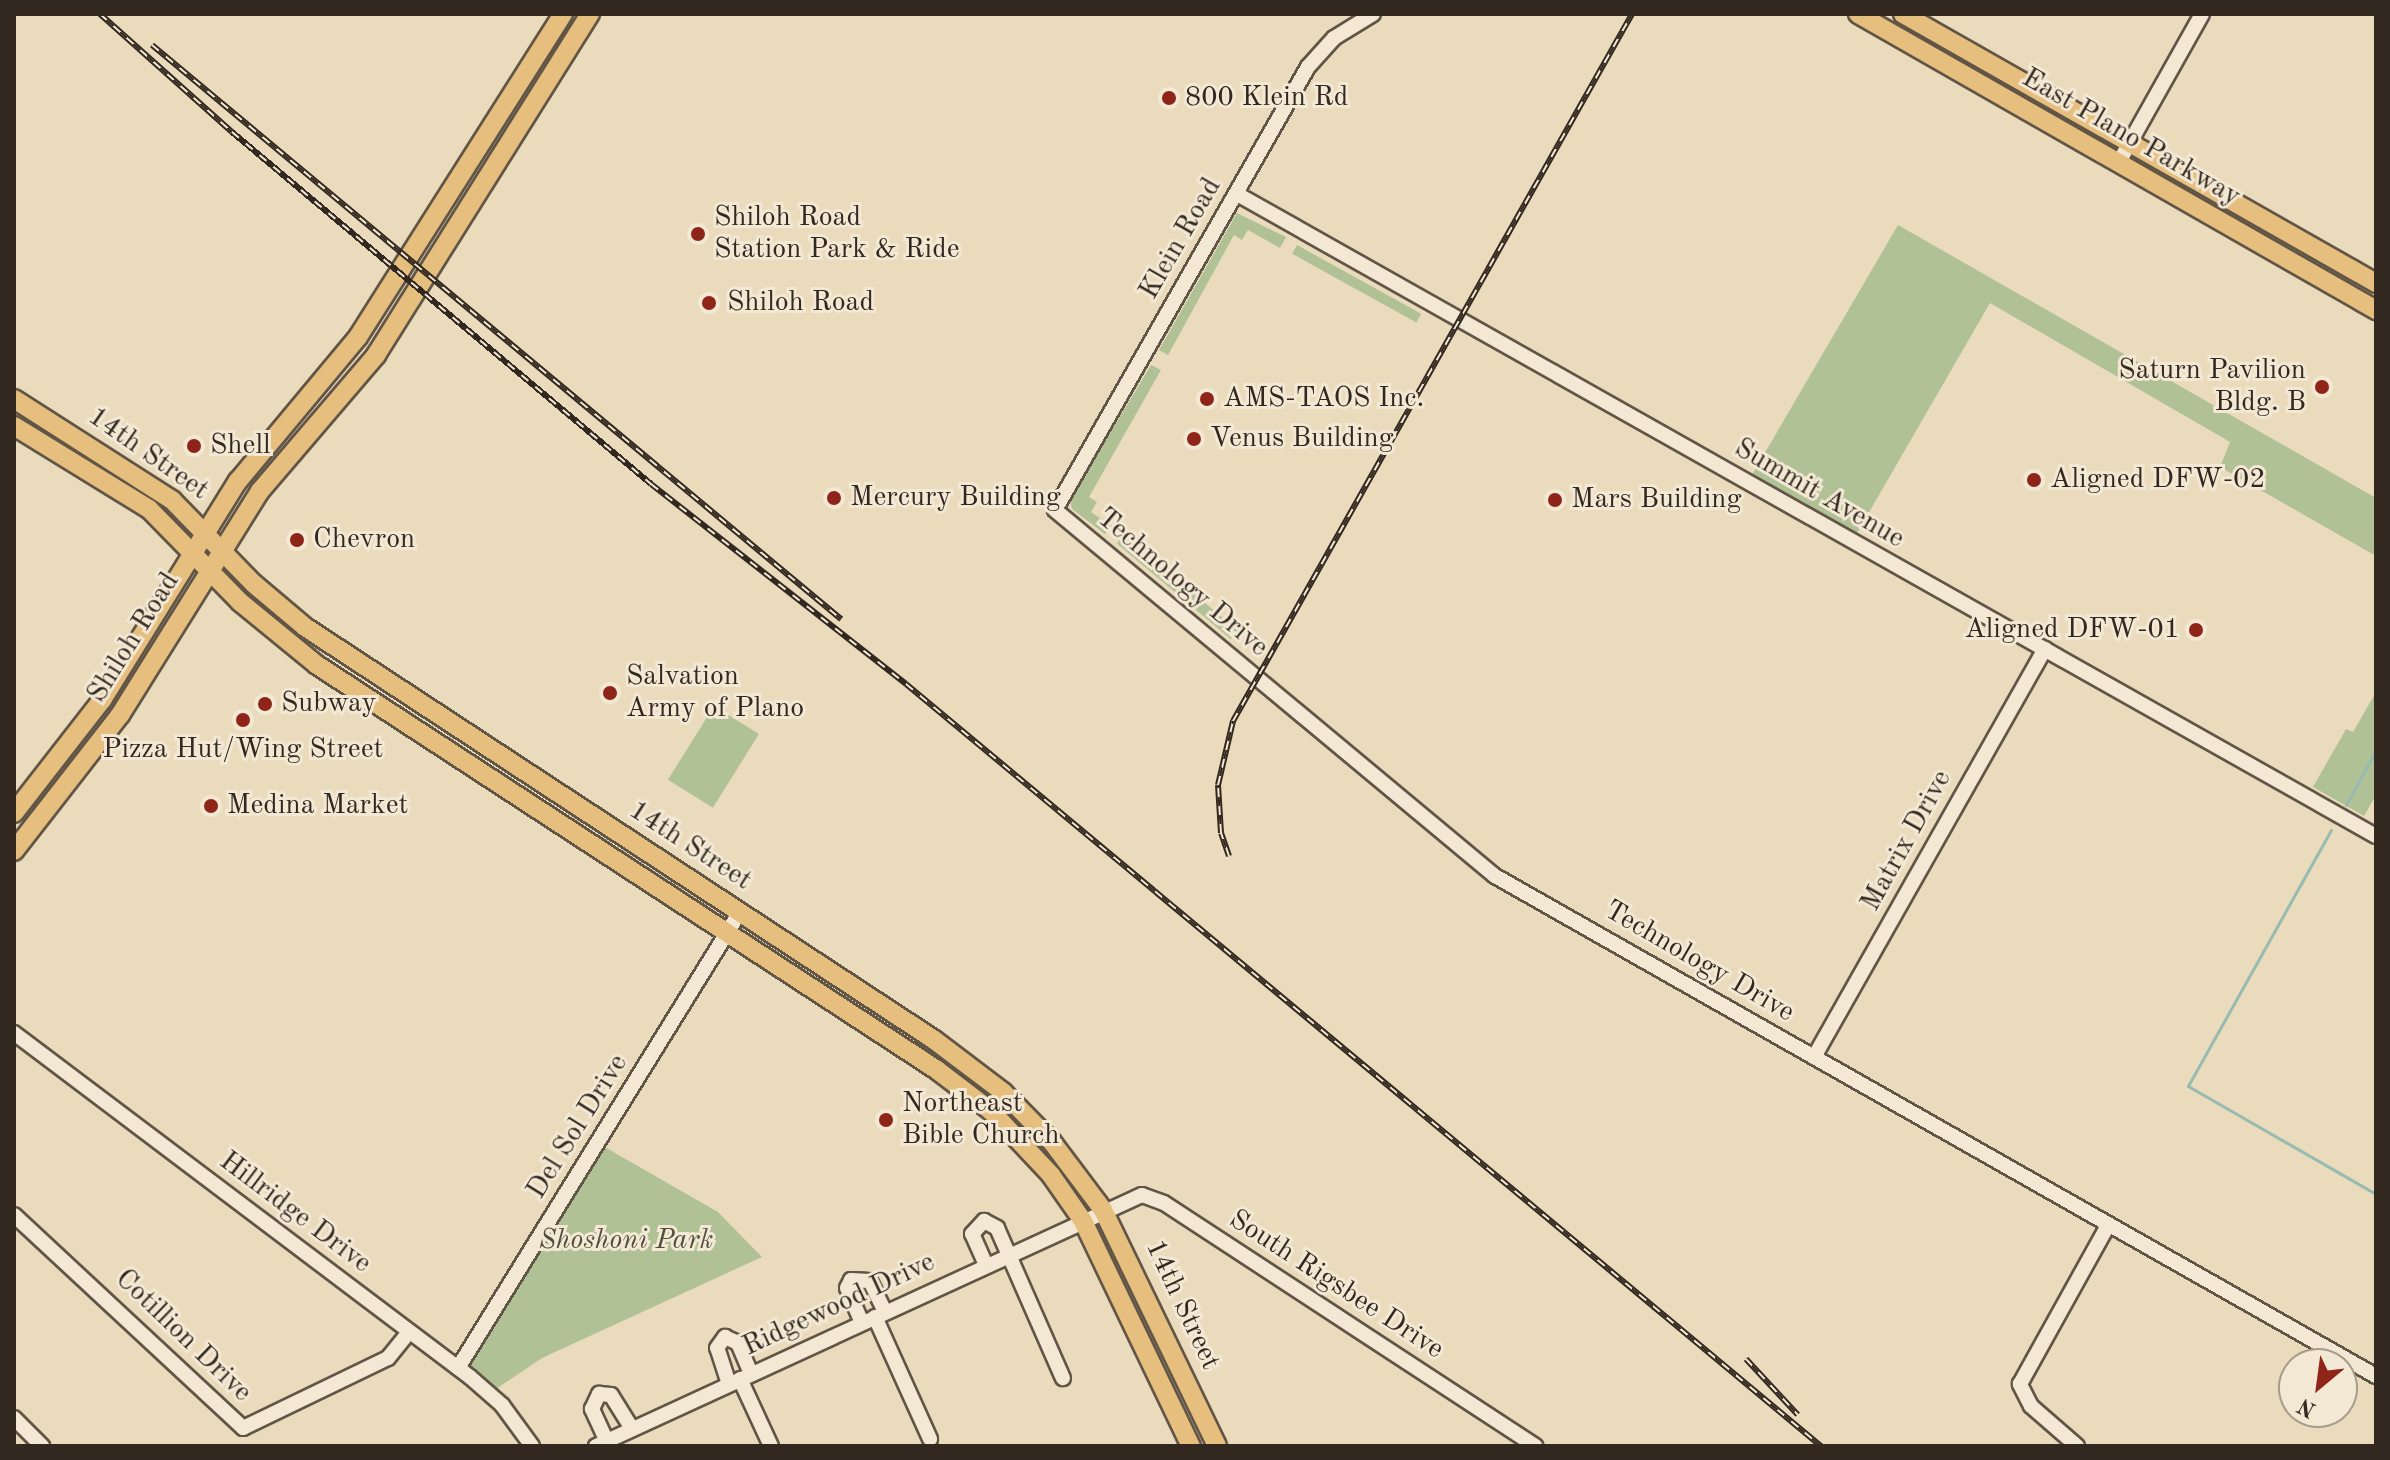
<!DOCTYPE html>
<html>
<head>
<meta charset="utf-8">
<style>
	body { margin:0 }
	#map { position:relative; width:2390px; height:1460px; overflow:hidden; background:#ebdbbd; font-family:"Old Standard TT",serif }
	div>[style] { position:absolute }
	.green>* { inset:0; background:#b1c196; transform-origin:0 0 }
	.stream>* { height:3px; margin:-1.5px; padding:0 1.5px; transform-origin:1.5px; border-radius:1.5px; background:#98bbb0 }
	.roads { filter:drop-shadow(2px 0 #615546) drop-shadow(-2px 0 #615546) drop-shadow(0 2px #615546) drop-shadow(0 -2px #615546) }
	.minor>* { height:14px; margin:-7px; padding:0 7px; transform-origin:7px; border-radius:7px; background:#f2e8d4 }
	.major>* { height:18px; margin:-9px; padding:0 9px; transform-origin:9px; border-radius:9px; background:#e6be7e }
	.rail>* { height:6px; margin-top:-3px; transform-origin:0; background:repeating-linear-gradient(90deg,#f2e8d4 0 9px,#33281f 0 18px); box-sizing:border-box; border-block:2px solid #33281f }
	.dots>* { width:22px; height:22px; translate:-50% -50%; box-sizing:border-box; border:4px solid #f2e8d4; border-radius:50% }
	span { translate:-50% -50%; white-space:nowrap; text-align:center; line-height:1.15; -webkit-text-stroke:6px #f2e8d4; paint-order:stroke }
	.poi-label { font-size:28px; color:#33281f }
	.left { translate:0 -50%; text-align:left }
	.right { translate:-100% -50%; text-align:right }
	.street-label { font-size:28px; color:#33281f }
	.park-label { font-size:28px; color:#524e3d; font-style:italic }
	.frame { position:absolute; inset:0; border:16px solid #33281f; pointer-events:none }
	.north { position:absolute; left:2278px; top:1348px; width:80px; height:80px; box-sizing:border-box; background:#f2e8d4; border:2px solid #a69b8c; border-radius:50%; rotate:209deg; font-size:22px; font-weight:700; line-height:32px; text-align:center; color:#33281f }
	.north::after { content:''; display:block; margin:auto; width:28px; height:36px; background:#8f2418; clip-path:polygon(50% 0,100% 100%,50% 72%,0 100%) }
</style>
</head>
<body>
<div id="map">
	<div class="green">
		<i style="clip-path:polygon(1237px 213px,1286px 237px,1280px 248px,1248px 230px,1242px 240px,1234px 235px,1168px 355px,1159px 350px)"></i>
		<i style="clip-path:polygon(1898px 225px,2376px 498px,2376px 556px,2220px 467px,2230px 442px,1990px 303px,1853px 540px,1749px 480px)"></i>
		<i style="left:1297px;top:245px;width:142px;height:10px;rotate:29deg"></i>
		<i style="clip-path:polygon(1151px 365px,1161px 370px,1089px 497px,1097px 502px,1091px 512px,1113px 527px,1105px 534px,1072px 509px,1070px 500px)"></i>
		<i style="left:1124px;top:535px;width:149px;height:11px;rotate:40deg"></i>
		<i style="clip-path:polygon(2376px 692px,2376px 795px,2364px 816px,2313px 787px,2346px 729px,2353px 732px)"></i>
		<i style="left:714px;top:706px;width:53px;height:87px;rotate:32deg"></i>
		<i style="clip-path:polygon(603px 1146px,718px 1212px,762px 1257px,542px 1358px,496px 1389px,469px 1369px,469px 1359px)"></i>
	</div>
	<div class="stream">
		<i style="left:2346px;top:805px;width:63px;rotate:-61.4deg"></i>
		<i style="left:2331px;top:830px;width:293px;rotate:119.2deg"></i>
		<i style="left:2188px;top:1086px;width:217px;rotate:29.9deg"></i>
	</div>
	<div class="roads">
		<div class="minor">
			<i style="left:1373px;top:14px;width:46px;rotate:148.4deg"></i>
			<i style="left:1334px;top:38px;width:39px;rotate:132deg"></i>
			<i style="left:1308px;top:67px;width:510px;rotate:119.73deg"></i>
			<i style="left:1055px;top:510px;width:572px;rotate:39.75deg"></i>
			<i style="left:1495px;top:876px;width:1013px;rotate:29.58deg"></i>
			<i style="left:2119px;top:162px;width:170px;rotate:-60.7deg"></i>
			<i style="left:1237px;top:194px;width:1307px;rotate:29.41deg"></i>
			<i style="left:14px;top:1033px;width:571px;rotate:37.03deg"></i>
			<i style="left:470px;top:1377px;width:43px;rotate:41.2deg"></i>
			<i style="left:502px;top:1405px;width:51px;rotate:53.8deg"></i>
			<i style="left:1814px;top:1057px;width:469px;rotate:-60.5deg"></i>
			<i style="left:14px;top:1215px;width:313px;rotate:42.9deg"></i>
			<i style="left:243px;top:1428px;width:161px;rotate:-25.8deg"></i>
			<i style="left:388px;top:1358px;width:33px;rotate:-51deg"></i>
			<i style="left:986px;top:1265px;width:34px;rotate:-114deg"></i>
			<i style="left:972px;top:1234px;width:18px;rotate:-47deg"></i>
			<i style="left:984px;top:1221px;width:15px;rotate:28deg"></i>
			<i style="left:997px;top:1228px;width:164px;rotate:66.3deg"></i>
			<i style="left:875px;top:1317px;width:134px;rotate:65.7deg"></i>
			<i style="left:862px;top:1323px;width:38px;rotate:-113deg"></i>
			<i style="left:847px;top:1288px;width:9px;rotate:-63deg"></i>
			<i style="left:851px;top:1280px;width:19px;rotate:3deg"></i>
			<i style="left:870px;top:1281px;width:34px;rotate:64deg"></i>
			<i style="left:458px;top:1368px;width:536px;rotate:-58.27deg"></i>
			<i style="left:740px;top:1379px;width:74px;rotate:65.2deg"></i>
			<i style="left:729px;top:1384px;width:38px;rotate:-108deg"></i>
			<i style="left:717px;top:1348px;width:14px;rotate:-54deg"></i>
			<i style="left:725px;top:1337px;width:14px;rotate:25deg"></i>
			<i style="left:738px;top:1343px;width:34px;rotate:67deg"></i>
			<i style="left:14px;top:1418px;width:40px;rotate:45deg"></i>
			<i style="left:596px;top:1446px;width:601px;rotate:-24.69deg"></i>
			<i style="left:1142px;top:1195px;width:23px;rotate:20deg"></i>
			<i style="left:1164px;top:1203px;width:444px;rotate:33.2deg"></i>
			<i style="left:609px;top:1446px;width:41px;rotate:-114.7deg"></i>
			<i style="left:592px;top:1409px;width:17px;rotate:-65deg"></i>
			<i style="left:599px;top:1394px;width:12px;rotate:5deg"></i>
			<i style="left:611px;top:1395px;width:40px;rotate:58deg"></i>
			<i style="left:2077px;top:1446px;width:61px;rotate:-139deg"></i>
			<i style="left:2031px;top:1406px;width:25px;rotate:-117deg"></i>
			<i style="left:2020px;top:1384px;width:182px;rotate:-61deg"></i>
		</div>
		<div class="major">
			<i style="left:1858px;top:14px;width:597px;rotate:29.74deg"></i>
			<i style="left:1903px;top:14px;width:544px;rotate:29.63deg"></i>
			<i style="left:14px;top:399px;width:188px;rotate:32.6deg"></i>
			<i style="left:172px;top:500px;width:117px;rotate:45.7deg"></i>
			<i style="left:254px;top:584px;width:67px;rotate:40.1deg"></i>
			<i style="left:305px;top:627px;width:751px;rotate:33.27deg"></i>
			<i style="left:933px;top:1039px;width:88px;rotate:37.1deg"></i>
			<i style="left:1003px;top:1092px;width:70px;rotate:45.6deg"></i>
			<i style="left:1052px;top:1142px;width:85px;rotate:53.1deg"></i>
			<i style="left:1103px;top:1210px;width:262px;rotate:64.2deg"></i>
			<i style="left:14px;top:426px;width:158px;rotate:31.6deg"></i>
			<i style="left:149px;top:509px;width:130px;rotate:45.6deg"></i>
			<i style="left:240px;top:602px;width:99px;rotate:39.3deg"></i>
			<i style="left:317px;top:665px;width:741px;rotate:33.15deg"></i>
			<i style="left:937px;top:1070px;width:68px;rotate:37.2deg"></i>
			<i style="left:991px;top:1111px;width:88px;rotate:46.8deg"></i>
			<i style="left:1051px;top:1175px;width:56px;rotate:55.2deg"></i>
			<i style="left:1083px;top:1221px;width:250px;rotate:64.4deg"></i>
			<i style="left:14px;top:813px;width:143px;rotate:-52.1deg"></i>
			<i style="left:102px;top:700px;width:258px;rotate:-58.2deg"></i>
			<i style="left:238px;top:481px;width:187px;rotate:-50.2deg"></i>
			<i style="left:358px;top:337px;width:383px;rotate:-57.6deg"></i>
			<i style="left:14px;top:851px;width:172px;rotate:-52.1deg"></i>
			<i style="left:120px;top:715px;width:264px;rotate:-58deg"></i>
			<i style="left:260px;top:491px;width:179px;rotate:-49.5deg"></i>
			<i style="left:376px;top:355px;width:403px;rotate:-57.9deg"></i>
		</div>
	</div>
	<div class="rail">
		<i style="left:100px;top:14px;width:177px;rotate:41.8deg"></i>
		<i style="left:232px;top:132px;width:547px;rotate:40.03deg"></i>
		<i style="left:651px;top:484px;width:324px;rotate:38.1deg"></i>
		<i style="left:906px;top:684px;width:1191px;rotate:39.79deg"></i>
		<i style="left:152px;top:45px;width:897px;rotate:39.8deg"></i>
		<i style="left:1229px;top:856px;width:24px;rotate:-109deg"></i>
		<i style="left:1221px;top:833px;width:48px;rotate:-93.6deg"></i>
		<i style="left:1218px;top:785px;width:66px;rotate:-76.8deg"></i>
		<i style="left:1233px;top:721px;width:812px;rotate:-60.56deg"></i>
		<i style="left:1746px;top:1359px;width:76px;rotate:47.1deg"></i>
	</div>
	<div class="dots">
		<i style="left:1169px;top:98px;background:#8f2418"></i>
		<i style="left:698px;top:234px;background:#8f2418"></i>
		<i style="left:709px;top:303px;background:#8f2418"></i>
		<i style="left:2322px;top:387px;background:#8f2418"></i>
		<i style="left:1207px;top:399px;background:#8f2418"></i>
		<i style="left:1194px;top:439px;background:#8f2418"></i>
		<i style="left:194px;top:446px;background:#8f2418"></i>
		<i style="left:2034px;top:480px;background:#8f2418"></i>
		<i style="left:834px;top:498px;background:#8f2418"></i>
		<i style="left:1555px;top:500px;background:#8f2418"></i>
		<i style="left:297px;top:540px;background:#8f2418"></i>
		<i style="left:2196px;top:630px;background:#8f2418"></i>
		<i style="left:610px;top:693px;background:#8f2418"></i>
		<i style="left:265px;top:704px;background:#8f2418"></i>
		<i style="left:243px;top:720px;background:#8f2418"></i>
		<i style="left:211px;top:806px;background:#8f2418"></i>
		<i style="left:886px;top:1120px;background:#8f2418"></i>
	</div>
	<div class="poi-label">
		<span class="left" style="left:1185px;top:98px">800 Klein Rd</span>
		<span class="left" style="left:714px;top:234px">Shiloh Road<br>Station Park &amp; Ride</span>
		<span class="left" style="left:727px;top:303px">Shiloh Road</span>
		<span class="right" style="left:2306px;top:387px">Saturn Pavilion<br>Bldg. B</span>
		<span class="left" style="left:1223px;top:399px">AMS-TAOS Inc.</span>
		<span class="left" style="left:1210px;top:439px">Venus Building</span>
		<span class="left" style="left:210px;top:446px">Shell</span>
		<span class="left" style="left:2050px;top:480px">Aligned DFW-02</span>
		<span class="left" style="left:850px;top:498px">Mercury Building</span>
		<span class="left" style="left:1571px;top:500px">Mars Building</span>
		<span class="left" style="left:313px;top:540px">Chevron</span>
		<span class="right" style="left:2180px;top:630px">Aligned DFW-01</span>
		<span class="left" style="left:626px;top:693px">Salvation<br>Army of Plano</span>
		<span class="left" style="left:281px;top:704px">Subway</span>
		<span style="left:243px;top:750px">Pizza Hut/Wing Street</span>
		<span class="left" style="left:227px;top:806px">Medina Market</span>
		<span class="left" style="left:902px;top:1120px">Northeast<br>Bible Church</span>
	</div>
	<div class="street-label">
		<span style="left:2131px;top:138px;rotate:30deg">East Plano Parkway</span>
		<span style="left:1181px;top:239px;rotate:-60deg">Klein Road</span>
		<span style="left:148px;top:454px;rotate:35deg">14th Street</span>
		<span style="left:1819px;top:494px;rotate:30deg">Summit Avenue</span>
		<span style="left:1182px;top:583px;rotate:40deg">Technology Drive</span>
		<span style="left:134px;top:638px;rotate:-58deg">Shiloh Road</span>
		<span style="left:1907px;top:841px;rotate:-61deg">Matrix Drive</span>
		<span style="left:690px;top:846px;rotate:33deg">14th Street</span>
		<span style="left:1699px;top:962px;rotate:30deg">Technology Drive</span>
		<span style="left:578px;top:1127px;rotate:-58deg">Del Sol Drive</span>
		<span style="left:295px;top:1213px;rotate:37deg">Hillridge Drive</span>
		<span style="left:1336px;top:1285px;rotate:33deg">South Rigsbee Drive</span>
		<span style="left:839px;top:1305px;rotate:-25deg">Ridgewood Drive</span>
		<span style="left:1182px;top:1305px;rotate:65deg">14th Street</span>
		<span style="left:183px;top:1336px;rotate:44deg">Cotillion Drive</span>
	</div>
	<div class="park-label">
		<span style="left:626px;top:1241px">Shoshoni Park</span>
	</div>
	<div class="frame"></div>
	<div class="north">N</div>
</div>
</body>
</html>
